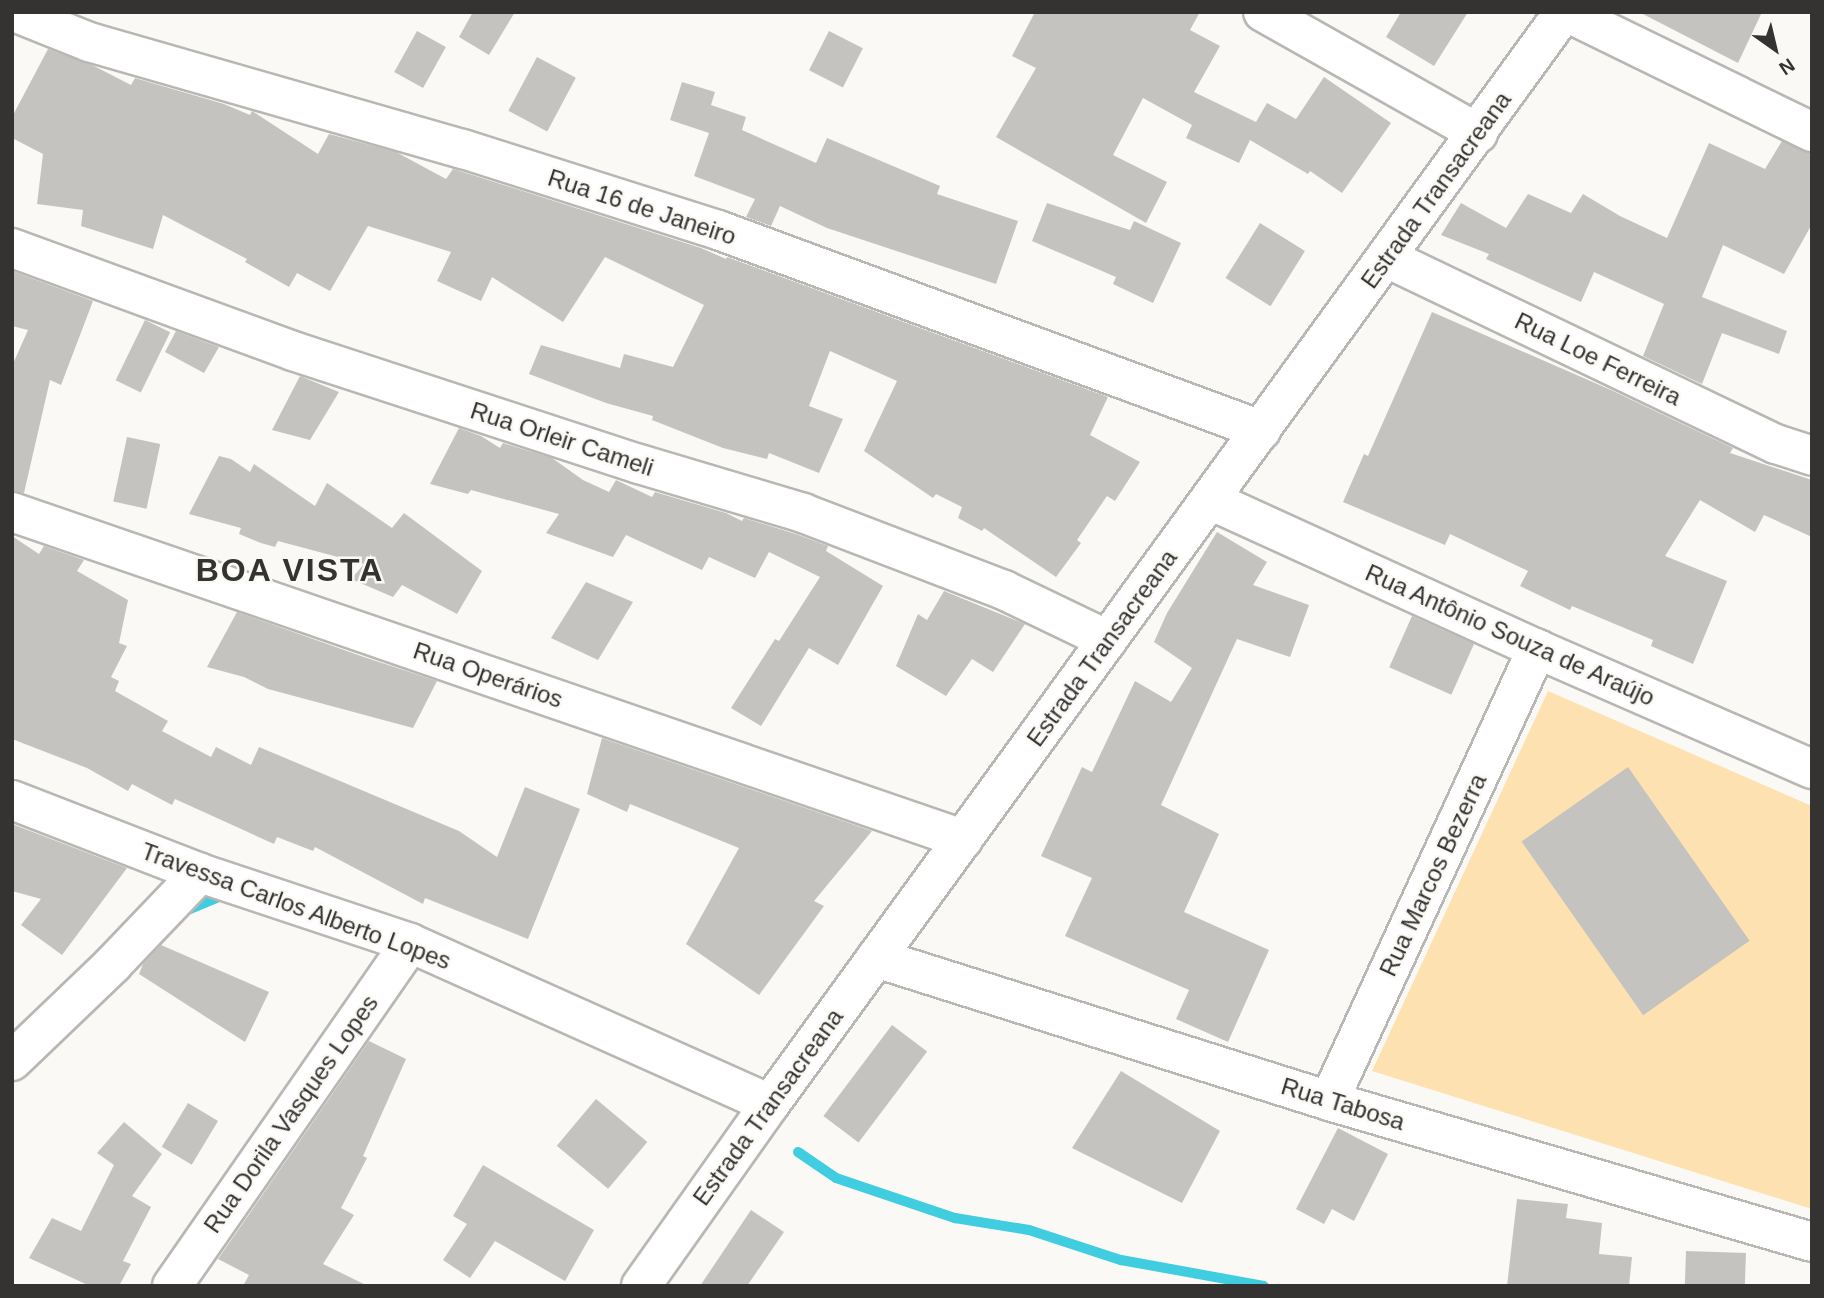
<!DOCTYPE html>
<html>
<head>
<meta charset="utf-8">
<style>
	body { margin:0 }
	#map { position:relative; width:1824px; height:1298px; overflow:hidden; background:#fbf9f5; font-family:Arial,sans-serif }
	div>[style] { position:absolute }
	.green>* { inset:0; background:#fde1b0 }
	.stream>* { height:10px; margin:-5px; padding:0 5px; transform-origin:5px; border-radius:5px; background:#3fcddf }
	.building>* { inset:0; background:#c5c3bf; transform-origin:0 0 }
	.roads { filter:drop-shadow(2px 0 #b9b7b4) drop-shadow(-2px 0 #b9b7b4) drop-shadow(0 2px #b9b7b4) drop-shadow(0 -2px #b9b7b4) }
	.minor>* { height:38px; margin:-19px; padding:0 19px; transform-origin:19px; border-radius:19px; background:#fff }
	span { translate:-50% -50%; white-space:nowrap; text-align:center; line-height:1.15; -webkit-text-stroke:5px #fbf9f5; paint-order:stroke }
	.street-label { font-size:24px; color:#343332 }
	.district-label { font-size:32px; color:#353330; font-weight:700; letter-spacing:2px }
	.frame { position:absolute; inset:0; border:14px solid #343332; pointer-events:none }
	.north { position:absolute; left:1740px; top:14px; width:70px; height:70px; -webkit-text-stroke:5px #fbf9f5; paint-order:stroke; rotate:146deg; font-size:19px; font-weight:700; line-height:28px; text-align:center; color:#343332 }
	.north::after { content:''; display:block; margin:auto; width:24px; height:32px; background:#343332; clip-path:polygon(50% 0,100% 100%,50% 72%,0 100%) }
</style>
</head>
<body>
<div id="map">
	<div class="green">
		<i style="clip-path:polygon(1548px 691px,1812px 806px,1812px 1209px,1372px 1071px)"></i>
	</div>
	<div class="stream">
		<i style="left:183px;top:912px;width:47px;rotate:-22.7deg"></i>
		<i style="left:798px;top:1152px;width:46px;rotate:34.4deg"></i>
		<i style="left:836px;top:1178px;width:126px;rotate:18.6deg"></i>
		<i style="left:955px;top:1218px;width:75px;rotate:9.2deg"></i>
		<i style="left:1029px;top:1230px;width:97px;rotate:18.1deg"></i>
		<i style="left:1121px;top:1260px;width:145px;rotate:10.3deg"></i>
	</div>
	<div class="building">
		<i style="clip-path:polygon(473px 12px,515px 12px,489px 55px,459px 37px)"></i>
		<i style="clip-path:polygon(1035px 12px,1200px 12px,1190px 30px,1220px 46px,1194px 92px,1256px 122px,1267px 103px,1296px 119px,1324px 77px,1391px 123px,1342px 193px,1310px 171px,1308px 174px,1250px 140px,1239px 163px,1186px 138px,1192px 125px,1143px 98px,1113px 155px,1167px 182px,1146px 223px,996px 137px,1036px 68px,1012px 56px)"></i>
		<i style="clip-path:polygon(1401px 12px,1468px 12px,1434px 66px,1386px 37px)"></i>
		<i style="clip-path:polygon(1639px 12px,1762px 12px,1738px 63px)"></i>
		<i style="left:417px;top:31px;width:33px;height:47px;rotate:29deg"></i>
		<i style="left:829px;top:31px;width:38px;height:44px;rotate:27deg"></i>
		<i style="clip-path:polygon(48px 49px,94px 66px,131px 85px,135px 78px,224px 104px,250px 115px,252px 111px,318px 154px,329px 134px,396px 152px,446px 179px,453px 169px,457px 170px,701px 248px,726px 259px,727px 257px,1108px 397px,1090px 435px,1140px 462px,1115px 501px,1107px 496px,1077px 540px,1081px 543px,1056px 577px,984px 528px,982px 531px,958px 518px,962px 507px,936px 494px,933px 498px,864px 451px,897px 381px,830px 351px,809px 406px,843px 419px,819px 473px,769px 453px,767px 459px,723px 448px,652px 420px,653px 416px,606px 403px,529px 374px,541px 345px,620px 368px,624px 354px,673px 367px,704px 305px,605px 257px,563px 322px,492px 277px,481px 301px,437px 281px,451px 252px,368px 226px,330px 291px,297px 273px,289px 287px,245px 262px,247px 259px,163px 215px,153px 249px,81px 226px,83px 210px,37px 204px,43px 154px,12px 138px,12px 117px)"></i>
		<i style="left:537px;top:57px;width:44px;height:61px;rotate:28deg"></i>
		<i style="clip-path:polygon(682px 82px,715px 92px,711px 105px,746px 117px,742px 130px,816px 163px,827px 138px,940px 186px,937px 194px,1018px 221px,996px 284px,827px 228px,780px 206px,771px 226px,746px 217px,755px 199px,694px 176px,709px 133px,670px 120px)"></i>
		<i style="clip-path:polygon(1782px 141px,1812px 154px,1812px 224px,1784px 274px,1723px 245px,1702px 297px,1787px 331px,1779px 354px,1722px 333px,1702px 384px,1643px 356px,1664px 304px,1594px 272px,1581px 302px,1486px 259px,1489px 254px,1441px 235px,1461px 203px,1506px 228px,1528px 194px,1571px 213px,1583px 194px,1620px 216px,1667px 238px,1709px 143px,1765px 169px)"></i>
		<i style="clip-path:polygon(1047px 203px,1130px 230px,1134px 221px,1181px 243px,1153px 303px,1113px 284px,1116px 277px,1032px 241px)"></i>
		<i style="left:1260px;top:223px;width:53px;height:65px;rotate:32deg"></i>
		<i style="clip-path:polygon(12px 271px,93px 301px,61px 385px,50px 380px,24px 493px,12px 491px,12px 366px,28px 330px,12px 326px)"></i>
		<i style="clip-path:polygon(1432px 312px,1611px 390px,1733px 448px,1730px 453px,1812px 480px,1812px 537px,1764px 515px,1755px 532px,1700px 500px,1665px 556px,1727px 581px,1693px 664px,1651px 646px,1653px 640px,1572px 606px,1570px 610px,1520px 586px,1528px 571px,1450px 534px,1445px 545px,1343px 502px,1364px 454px,1368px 456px)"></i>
		<i style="left:145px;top:320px;width:28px;height:67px;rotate:26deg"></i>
		<i style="clip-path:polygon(176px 331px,219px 347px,204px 373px,165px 352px)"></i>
		<i style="clip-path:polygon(300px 376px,339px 392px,310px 440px,272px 430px)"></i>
		<i style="clip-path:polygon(459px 428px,481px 436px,500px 448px,503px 443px,552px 458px,583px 480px,609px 492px,616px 480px,652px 497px,655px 492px,726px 513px,742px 521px,744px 518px,796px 534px,828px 546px,826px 551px,883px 586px,838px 665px,809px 648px,761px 726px,731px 708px,775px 639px,779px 641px,820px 577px,769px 552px,755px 578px,709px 557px,702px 570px,626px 535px,613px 557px,546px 533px,559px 514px,471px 490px,468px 494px,430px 484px)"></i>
		<i style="left:127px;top:437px;width:34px;height:66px;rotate:12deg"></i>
		<i style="clip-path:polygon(219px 456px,231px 459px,250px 472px,254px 464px,315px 506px,327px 483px,392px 528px,404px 513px,482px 571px,457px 614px,402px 585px,393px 597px,351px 579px,364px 564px,278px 541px,275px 547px,261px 543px,239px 534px,241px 528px,189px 514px)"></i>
		<i style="clip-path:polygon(1217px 532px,1267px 562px,1253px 585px,1309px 605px,1290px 657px,1237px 639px,1161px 805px,1219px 834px,1184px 912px,1269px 950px,1228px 1042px,1176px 1019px,1189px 990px,1065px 936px,1092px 878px,1041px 856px,1082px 767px,1092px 772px,1135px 681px,1171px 702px,1192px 668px,1154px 642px,1167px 613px)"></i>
		<i style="clip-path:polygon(12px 536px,39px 554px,44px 546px,84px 560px,77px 571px,128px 600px,119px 643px,127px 646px,111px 677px,119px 681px,115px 691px,168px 721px,162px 731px,211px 757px,216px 747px,251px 765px,259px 747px,459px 831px,497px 857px,525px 787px,580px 809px,528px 939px,425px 898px,423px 904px,315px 847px,313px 851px,277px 837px,274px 844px,175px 799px,172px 805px,132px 784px,128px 791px,87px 768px,12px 739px)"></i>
		<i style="clip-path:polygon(586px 582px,633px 602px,598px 660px,551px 638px)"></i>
		<i style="clip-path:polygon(944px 591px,1025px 624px,993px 672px,972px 659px,946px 696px,896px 666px,918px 614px,927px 620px)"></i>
		<i style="clip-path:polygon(237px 612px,361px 656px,437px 681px,413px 728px,268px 689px,244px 677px,207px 667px)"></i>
		<i style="left:1412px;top:616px;width:68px;height:56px;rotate:24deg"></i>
		<i style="clip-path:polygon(602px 738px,872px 831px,814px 901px,824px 906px,759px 995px,686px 944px,739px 848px,630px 804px,627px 812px,587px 794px)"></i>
		<i style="left:1628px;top:767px;width:212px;height:130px;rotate:55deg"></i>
		<i style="clip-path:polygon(12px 824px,127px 868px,62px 955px,21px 925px,41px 899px,12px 891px)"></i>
		<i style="clip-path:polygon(161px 945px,269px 992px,245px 1042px,139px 974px,143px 964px)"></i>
		<i style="left:892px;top:1025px;width:44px;height:114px;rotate:37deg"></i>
		<i style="clip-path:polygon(369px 1041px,406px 1059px,363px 1156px,367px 1158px,341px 1208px,354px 1215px,323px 1264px,368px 1286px,243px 1286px,249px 1275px,218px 1259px)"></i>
		<i style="clip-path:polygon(1121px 1071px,1220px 1131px,1182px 1203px,1072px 1148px)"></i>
		<i style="left:596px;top:1099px;width:67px;height:61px;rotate:40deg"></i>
		<i style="left:188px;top:1103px;width:35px;height:51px;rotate:31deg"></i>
		<i style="clip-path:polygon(124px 1122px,162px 1154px,132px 1196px,151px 1207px,123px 1261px,131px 1264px,119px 1286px,90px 1286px,29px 1258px,52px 1218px,81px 1231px,114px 1165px,97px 1153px)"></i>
		<i style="clip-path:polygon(1338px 1128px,1388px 1154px,1354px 1221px,1332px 1209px,1324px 1224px,1296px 1209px)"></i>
		<i style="clip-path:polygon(483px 1165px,594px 1230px,565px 1281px,495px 1241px,470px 1278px,443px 1260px,467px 1224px,453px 1216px)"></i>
		<i style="clip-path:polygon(1517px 1199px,1568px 1204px,1566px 1218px,1602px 1223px,1599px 1254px,1632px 1257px,1629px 1286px,1507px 1286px)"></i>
		<i style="clip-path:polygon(751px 1210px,784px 1232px,747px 1286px,700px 1286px)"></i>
		<i style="left:1686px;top:1251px;width:60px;height:35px;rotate:2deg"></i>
	</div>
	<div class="roads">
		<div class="minor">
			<i style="left:14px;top:12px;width:81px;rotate:21.8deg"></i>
			<i style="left:89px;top:42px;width:389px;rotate:16deg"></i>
			<i style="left:463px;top:149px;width:268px;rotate:17.6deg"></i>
			<i style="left:718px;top:230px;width:579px;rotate:20.22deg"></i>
			<i style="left:1263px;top:12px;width:247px;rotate:29.4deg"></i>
			<i style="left:1566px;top:12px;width:274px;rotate:26deg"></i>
			<i style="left:12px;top:248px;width:299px;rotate:20.1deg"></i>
			<i style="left:293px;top:351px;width:364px;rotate:18.1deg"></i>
			<i style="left:639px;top:464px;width:171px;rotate:16.6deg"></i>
			<i style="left:803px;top:513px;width:215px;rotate:21deg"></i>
			<i style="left:1004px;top:590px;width:115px;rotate:25.7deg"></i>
			<i style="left:1387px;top:258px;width:431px;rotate:25.6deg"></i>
			<i style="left:1776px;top:444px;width:38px;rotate:18deg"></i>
			<i style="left:1210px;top:500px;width:359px;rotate:24.5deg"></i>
			<i style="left:1537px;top:649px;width:300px;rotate:23.6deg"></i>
			<i style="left:12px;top:512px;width:1006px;rotate:18.98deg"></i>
			<i style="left:12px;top:800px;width:202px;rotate:21.2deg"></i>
			<i style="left:200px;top:873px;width:221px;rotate:18.4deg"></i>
			<i style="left:410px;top:943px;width:394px;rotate:24.1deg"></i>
			<i style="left:876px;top:958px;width:475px;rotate:17.5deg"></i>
			<i style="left:1329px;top:1101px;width:503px;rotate:16.27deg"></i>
			<i style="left:12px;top:1061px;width:140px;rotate:-43.8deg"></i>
			<i style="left:113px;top:964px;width:126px;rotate:-46.3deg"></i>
			<i style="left:1329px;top:1101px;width:498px;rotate:-65.3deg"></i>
			<i style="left:172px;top:1286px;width:417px;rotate:-55.2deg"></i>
			<i style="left:641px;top:1286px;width:223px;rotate:-54.7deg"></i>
			<i style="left:770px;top:1104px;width:1350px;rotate:-53.98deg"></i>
		</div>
	</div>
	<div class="street-label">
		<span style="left:1436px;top:190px;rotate:-54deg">Estrada Transacreana</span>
		<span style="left:642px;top:207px;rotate:18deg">Rua 16 de Janeiro</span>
		<span style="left:1598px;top:359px;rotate:26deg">Rua Loe Ferreira</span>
		<span style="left:562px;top:439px;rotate:18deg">Rua Orleir Cameli</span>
		<span style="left:1510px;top:635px;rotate:24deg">Rua Antônio Souza de Araújo</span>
		<span style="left:1102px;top:648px;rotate:-54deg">Estrada Transacreana</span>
		<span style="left:488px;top:675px;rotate:19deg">Rua Operários</span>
		<span style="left:1433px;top:875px;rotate:-65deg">Rua Marcos Bezerra</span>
		<span style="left:296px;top:906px;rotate:20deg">Travessa Carlos Alberto Lopes</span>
		<span style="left:1343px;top:1104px;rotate:17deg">Rua Tabosa</span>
		<span style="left:768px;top:1107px;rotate:-54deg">Estrada Transacreana</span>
		<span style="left:291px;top:1114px;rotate:-55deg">Rua Dorila Vasques Lopes</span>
	</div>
	<div class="district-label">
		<span style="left:290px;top:570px">BOA VISTA</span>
	</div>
	<div class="frame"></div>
	<div class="north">N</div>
</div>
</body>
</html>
